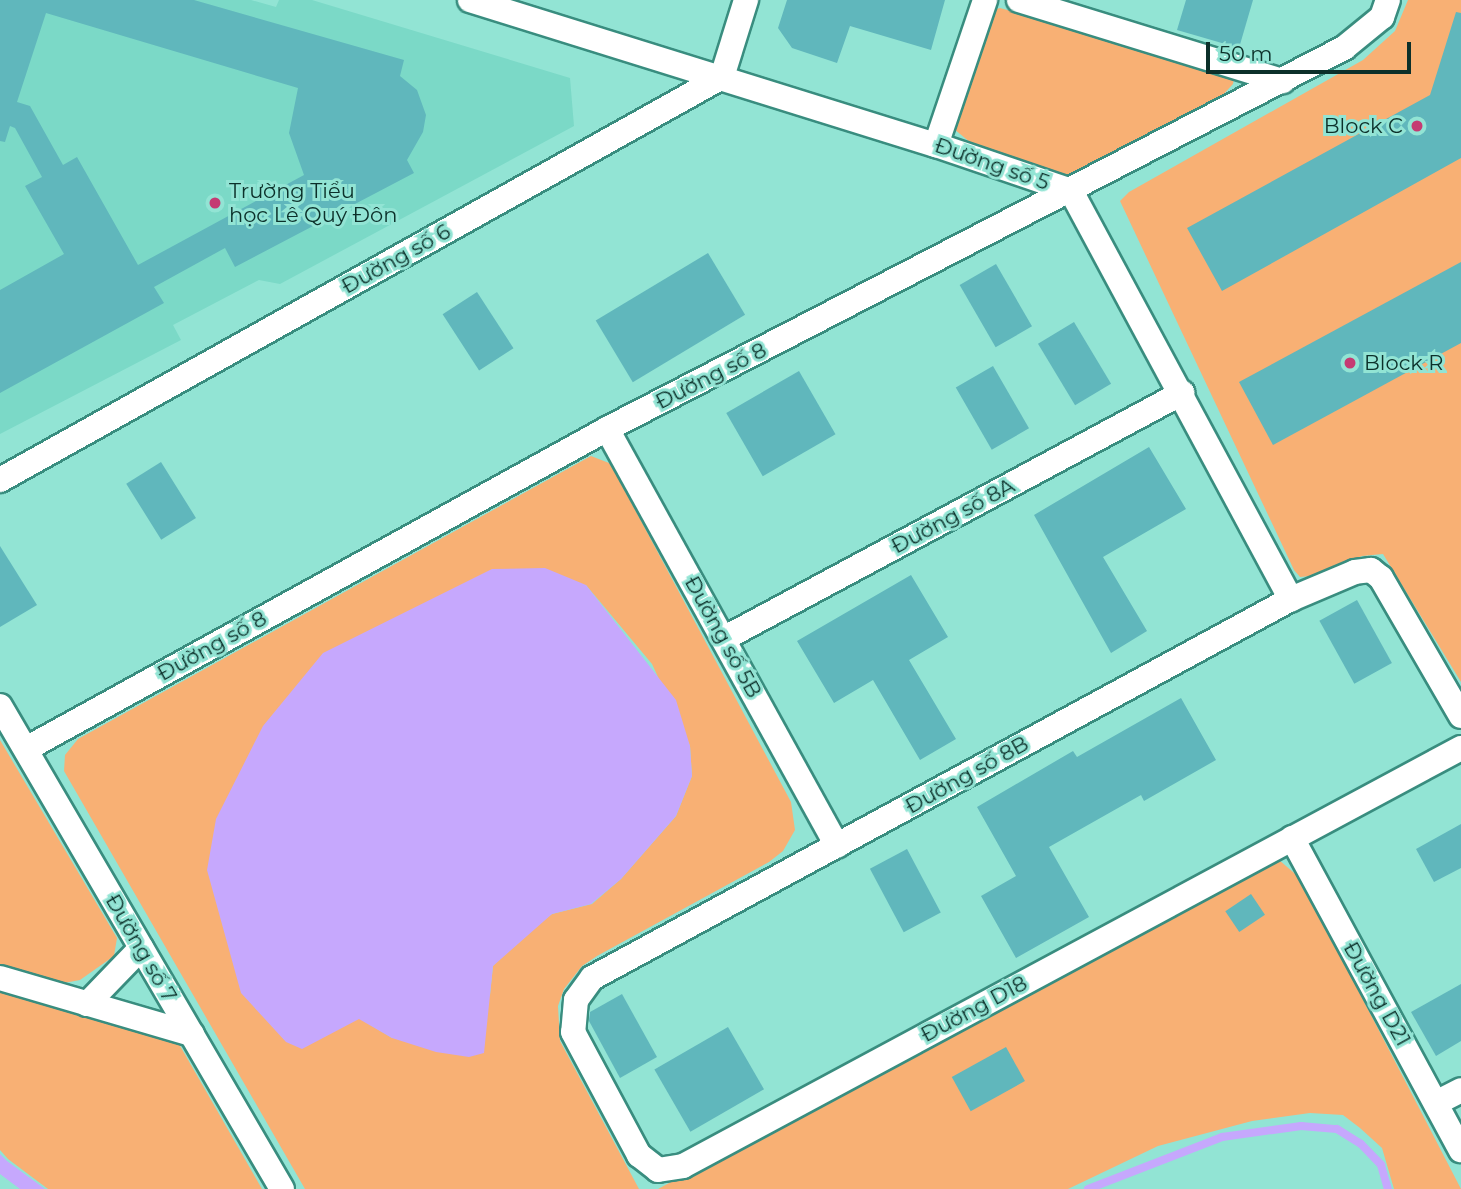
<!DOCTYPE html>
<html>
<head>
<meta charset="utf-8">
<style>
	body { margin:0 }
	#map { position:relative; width:1461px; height:1189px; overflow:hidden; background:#92e4d4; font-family:Montserrat,sans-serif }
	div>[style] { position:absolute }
	.built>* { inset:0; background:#7bd9c7 }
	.green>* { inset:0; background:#f8b074 }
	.water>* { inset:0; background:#c6a8fd }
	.stream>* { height:8px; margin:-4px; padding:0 4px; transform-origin:4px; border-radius:4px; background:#c6a8fd }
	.building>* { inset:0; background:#60b7bc; transform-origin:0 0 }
	.roads { filter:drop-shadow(2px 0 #398d7f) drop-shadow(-2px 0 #398d7f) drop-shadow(0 2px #398d7f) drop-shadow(0 -2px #398d7f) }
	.minor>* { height:24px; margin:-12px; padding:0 12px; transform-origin:12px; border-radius:12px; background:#fff }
	.dots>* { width:19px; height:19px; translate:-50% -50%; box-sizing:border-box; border:4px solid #92e4d4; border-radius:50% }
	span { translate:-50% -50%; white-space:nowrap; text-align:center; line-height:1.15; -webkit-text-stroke:6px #92e4d4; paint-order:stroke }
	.poi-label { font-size:21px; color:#0c302a }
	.right { translate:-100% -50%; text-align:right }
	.left { translate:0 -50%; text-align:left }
	.street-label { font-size:21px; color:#0c302a }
	.scale { position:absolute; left:1206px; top:42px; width:205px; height:32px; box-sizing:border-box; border:4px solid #0c302a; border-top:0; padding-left:9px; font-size:21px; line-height:24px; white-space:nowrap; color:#0c302a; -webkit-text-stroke:5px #92e4d4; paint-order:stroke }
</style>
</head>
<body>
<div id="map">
	<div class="built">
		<i style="clip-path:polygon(0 0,251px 0,276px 7px,279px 0,312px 0,570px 78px,574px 126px,280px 284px,259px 280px,173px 325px,181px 340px,0 434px)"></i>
	</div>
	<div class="green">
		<i style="clip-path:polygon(1408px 0,1461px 0,1461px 682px,1383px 554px,1362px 556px,1321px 575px,1300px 577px,1294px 570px,1120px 201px,1129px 192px,1363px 60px,1395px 31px)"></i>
		<i style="clip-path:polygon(1000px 8px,1219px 70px,1234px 79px,1233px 84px,1222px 96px,1086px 170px,1067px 175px,971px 143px,954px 129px,993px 10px)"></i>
		<i style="clip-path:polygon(evenodd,591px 456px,609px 463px,616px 474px,791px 802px,795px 830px,783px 851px,769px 862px,597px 956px,582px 966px,564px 989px,558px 1006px,560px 1041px,639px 1189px,305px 1189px,64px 771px,65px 755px,78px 739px,591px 456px,586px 585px,652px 664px,690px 746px,692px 776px,676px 816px,621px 879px,592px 904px,552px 914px,513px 944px,493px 966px,490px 995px,392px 1038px,359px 1018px,586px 585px)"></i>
		<i style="clip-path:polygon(0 740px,117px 938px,114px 956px,80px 980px,64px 983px,0 964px)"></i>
		<i style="clip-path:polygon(1279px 860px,1300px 878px,1461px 1189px,1394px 1189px,1382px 1148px,1360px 1128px,1343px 1115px,1310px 1113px,1252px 1121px,1158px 1146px,1068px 1189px,658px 1189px,1262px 863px)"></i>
		<i style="clip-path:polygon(0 991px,179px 1044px,262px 1189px,48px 1189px,8px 1159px,0 1150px)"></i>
	</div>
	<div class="water">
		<i style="clip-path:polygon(545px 568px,586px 585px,676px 700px,690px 746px,692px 776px,676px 816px,621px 879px,591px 904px,552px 914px,493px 966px,484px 1053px,469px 1057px,436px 1052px,392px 1038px,359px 1019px,302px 1049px,286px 1042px,241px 993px,207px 870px,216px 819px,263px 726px,323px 653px,492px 569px)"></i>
		<i style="clip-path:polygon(0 1154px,7px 1161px,45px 1189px,20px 1189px,0 1174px)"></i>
	</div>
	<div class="stream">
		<i style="left:1088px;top:1189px;width:144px;rotate:-21.2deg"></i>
		<i style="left:1222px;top:1137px;width:80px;rotate:-7.9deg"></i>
		<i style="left:1301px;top:1126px;width:36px;rotate:5deg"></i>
		<i style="left:1337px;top:1129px;width:28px;rotate:32deg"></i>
		<i style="left:1361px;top:1144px;width:29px;rotate:46deg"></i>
		<i style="left:1381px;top:1165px;width:25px;rotate:74deg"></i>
	</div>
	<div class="building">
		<i style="clip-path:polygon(evenodd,0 0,194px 0,404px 60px,400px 76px,417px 90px,426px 115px,423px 132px,407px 160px,414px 173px,235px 267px,225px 248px,154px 287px,164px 303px,0 393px,0 290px,64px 254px,25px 186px,42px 177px,15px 128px,10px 126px,5px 142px,0 141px,0 0,46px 13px,298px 88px,289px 133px,304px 175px,138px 265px,77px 157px,63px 165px,30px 106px,17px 102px,46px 13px)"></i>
		<i style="clip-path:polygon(787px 0,945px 0,931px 50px,850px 26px,837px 63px,792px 48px,778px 28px)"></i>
		<i style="clip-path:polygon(1186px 0,1253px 0,1239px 48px,1177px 30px)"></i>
		<i style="clip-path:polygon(1456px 12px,1461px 13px,1461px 158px,1222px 291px,1187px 228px,1430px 95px)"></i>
		<i style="left:708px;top:253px;width:72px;height:131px;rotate:59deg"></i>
		<i style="clip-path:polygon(1461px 262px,1461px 343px,1273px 445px,1239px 382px)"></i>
		<i style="left:996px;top:264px;width:72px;height:42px;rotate:60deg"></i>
		<i style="left:477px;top:292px;width:67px;height:41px;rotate:57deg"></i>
		<i style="left:1074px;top:322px;width:72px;height:42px;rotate:59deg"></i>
		<i style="left:993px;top:366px;width:72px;height:43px;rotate:60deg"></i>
		<i style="left:799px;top:371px;width:73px;height:84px;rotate:60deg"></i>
		<i style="clip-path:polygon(1149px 447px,1186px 509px,1103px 557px,1147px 631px,1111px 653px,1034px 515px)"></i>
		<i style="left:161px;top:462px;width:66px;height:41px;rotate:58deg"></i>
		<i style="clip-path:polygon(0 546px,37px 605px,0 627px)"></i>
		<i style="clip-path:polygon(911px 575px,948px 637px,909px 660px,956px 739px,920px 760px,873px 680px,834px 703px,797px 641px)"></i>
		<i style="left:1357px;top:600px;width:72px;height:43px;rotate:61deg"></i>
		<i style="clip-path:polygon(1181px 698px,1216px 760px,1144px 801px,1141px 795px,1049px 847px,1089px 917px,1016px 958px,981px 896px,1016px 876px,977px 807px,1073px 751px,1077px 757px)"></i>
		<i style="clip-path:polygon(1461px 824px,1461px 868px,1434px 882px,1416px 849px)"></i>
		<i style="left:907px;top:849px;width:72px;height:42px;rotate:62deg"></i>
		<i style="left:1251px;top:894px;width:25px;height:31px;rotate:56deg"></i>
		<i style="clip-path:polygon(1461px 984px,1461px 1041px,1436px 1056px,1411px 1012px)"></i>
		<i style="clip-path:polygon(622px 994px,657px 1057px,620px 1078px,589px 1021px,590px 1012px)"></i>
		<i style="left:728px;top:1027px;width:72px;height:85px;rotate:60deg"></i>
		<i style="left:1006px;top:1047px;width:39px;height:62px;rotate:61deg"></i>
	</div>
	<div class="roads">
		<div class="minor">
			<i style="left:470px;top:0;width:488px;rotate:17.3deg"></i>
			<i style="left:936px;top:145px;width:143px;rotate:18.8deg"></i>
			<i style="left:1071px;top:191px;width:464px;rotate:61.7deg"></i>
			<i style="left:1019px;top:0;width:276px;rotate:17.1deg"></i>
			<i style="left:936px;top:145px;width:153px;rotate:-71.3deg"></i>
			<i style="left:607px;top:429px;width:476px;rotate:61.1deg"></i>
			<i style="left:0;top:480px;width:827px;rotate:-29.17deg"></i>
			<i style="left:722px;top:77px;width:81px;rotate:-72.7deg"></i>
			<i style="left:725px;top:638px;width:519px;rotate:-28.2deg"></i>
			<i style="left:0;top:706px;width:559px;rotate:59.72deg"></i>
			<i style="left:1461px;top:716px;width:160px;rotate:-120.1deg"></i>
			<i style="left:1381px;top:578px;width:13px;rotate:-141deg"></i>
			<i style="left:1371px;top:570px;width:16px;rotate:173deg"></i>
			<i style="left:1355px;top:572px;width:69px;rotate:157.1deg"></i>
			<i style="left:1291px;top:599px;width:795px;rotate:151.53deg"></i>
			<i style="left:592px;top:978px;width:27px;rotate:126deg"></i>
			<i style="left:576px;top:1000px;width:32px;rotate:95deg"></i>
			<i style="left:573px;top:1032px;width:140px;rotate:61.8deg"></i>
			<i style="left:639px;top:1155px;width:24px;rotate:38deg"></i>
			<i style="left:658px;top:1170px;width:25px;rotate:-9deg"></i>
			<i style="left:683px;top:1166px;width:883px;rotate:-28.25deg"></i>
			<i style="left:26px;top:749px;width:663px;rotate:-28.84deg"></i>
			<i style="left:607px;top:429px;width:830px;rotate:-27.34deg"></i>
			<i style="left:1344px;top:48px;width:49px;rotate:-39.2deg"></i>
			<i style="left:1382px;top:17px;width:18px;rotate:-71deg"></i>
			<i style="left:1292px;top:838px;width:355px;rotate:61.6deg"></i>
			<i style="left:0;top:978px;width:200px;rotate:16.3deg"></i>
			<i style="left:87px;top:1004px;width:78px;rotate:-46deg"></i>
			<i style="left:1436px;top:1103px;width:28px;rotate:-27deg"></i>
		</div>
	</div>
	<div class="dots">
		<i style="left:1417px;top:126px;background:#c53b73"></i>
		<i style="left:215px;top:203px;background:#c53b73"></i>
		<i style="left:1350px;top:363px;background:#c53b73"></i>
	</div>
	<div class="poi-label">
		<span class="right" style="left:1403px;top:126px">Block C</span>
		<span class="left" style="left:229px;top:203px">Trường Tiểu<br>học Lê Quý Đôn</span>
		<span class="left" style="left:1364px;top:363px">Block R</span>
	</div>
	<div class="street-label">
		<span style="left:992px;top:164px;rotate:19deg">Đường số 5</span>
		<span style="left:396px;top:259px;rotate:-29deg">Đường số 6</span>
		<span style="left:711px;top:376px;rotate:-27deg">Đường số 8</span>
		<span style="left:953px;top:516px;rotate:-28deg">Đường số 8A</span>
		<span style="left:723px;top:637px;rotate:61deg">Đường số 5B</span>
		<span style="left:212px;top:646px;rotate:-29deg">Đường số 8</span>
		<span style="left:967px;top:775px;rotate:-29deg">Đường số 8B</span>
		<span style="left:141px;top:948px;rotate:60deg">Đường số 7</span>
		<span style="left:1377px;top:994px;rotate:61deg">Đường D21</span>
		<span style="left:974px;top:1009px;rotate:-28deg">Đường D18</span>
	</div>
	<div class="scale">50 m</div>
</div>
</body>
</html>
